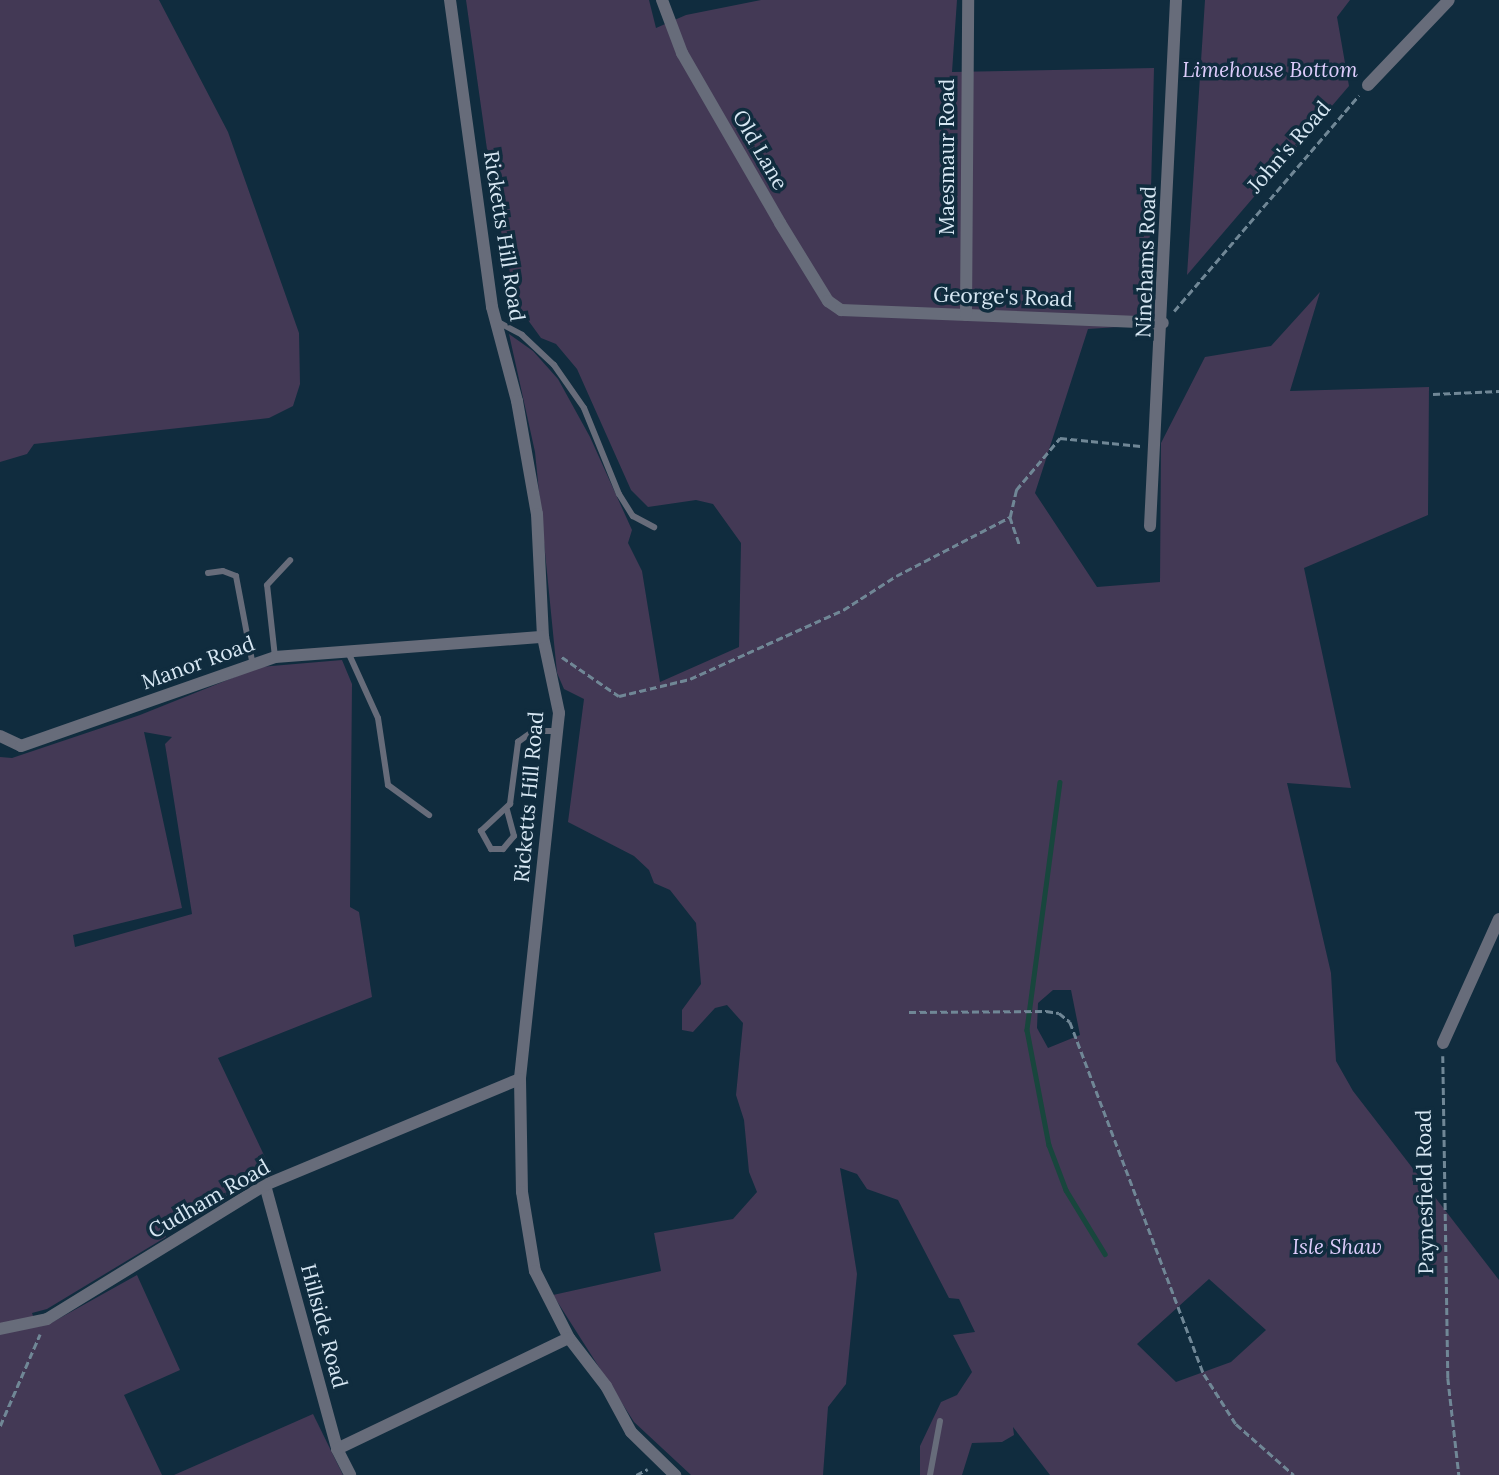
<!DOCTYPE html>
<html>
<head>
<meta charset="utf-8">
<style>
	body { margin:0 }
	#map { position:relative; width:1499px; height:1475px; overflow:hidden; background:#102c3e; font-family:Lora,serif }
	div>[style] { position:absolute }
	.green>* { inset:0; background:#433955 }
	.stream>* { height:4.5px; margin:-2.25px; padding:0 2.25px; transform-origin:2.25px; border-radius:2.25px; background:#18463d }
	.path>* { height:2.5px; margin-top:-1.25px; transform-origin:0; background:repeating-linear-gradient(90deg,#708796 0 7px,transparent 0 10.5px) }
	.lane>* { height:6px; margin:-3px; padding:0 3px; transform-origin:3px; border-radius:3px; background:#676c7a }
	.street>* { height:12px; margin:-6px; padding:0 6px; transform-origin:6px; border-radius:6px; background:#676c7a }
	span { translate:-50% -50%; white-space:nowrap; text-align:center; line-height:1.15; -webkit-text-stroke:7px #102c3e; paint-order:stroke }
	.park-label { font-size:21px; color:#ddccfb; font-style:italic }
	.street-label { font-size:21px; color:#d7e7f3 }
</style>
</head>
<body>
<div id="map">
	<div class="green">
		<i style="clip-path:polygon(0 0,159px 0,228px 132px,299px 333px,300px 384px,293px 406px,269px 418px,34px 444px,27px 454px,0 462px)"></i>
		<i style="clip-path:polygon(evenodd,466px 0,649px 0,656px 28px,686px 15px,761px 0,957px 0,952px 72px,1154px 68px,1149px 272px,1162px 324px,1088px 329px,1035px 493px,1097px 587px,1160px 582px,1161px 443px,1205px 357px,1271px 346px,1320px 292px,1290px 391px,1429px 387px,1428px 515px,1304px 568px,1351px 788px,1287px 783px,1331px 973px,1336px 1061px,1353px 1091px,1499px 1280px,1499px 1475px,1050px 1475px,1013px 1427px,1014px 1435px,1002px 1442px,972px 1443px,962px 1475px,920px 1475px,920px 1446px,941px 1402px,957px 1395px,972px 1372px,953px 1335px,975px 1332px,959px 1299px,949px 1298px,898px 1200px,867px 1189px,857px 1174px,840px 1168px,857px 1274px,846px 1384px,828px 1407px,823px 1475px,691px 1475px,634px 1422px,553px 1295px,661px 1271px,654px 1233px,733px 1219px,757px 1192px,749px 1172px,744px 1120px,736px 1095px,743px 1023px,727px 1005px,715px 1008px,693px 1032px,682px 1030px,682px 1010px,701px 984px,696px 923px,670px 890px,654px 883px,649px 870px,634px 856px,568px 822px,584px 699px,564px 689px,557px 673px,535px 452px,509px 334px,533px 351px,558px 379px,590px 437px,632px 530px,628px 543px,642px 571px,660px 682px,739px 647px,741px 543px,713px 504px,696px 500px,648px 507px,631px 490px,577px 369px,556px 344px,541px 338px,517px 305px,494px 199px,466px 0,1053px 990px,1071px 990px,1080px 1035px,1048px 1048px,1037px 1028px,1038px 1003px,1053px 990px,466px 0,1209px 1279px,1266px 1330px,1231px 1362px,1176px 1382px,1137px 1344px,1209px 1279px)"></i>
		<i style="clip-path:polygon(1205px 0,1350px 0,1337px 17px,1349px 86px,1187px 275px)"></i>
		<i style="clip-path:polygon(evenodd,342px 660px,352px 684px,350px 907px,359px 912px,372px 997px,218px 1058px,272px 1172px,162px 1230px,166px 1237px,47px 1309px,32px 1313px,37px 1327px,51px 1323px,137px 1275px,180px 1370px,124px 1395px,162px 1475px,0 1475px,0 757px,12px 758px,140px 715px,260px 667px,342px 660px,144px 732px,172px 737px,165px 744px,192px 914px,75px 947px,73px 935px,182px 908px,144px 732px)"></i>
		<i style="clip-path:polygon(313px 1414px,343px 1475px,174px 1475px)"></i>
	</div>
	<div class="stream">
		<i style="left:1060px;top:782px;width:250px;rotate:97.6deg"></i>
		<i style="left:1027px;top:1030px;width:117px;rotate:79.2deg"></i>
		<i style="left:1049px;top:1145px;width:48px;rotate:69.3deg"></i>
		<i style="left:1066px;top:1190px;width:75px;rotate:58.6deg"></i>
	</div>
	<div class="path">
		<i style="left:1174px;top:311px;width:284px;rotate:-49.4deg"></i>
		<i style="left:1433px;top:394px;width:66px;rotate:-2.6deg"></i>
		<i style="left:1010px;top:517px;width:31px;rotate:71deg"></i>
		<i style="left:562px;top:657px;width:69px;rotate:34.4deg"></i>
		<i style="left:619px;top:696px;width:73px;rotate:-13.5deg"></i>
		<i style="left:690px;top:679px;width:168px;rotate:-24.3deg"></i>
		<i style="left:843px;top:610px;width:63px;rotate:-32.7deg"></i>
		<i style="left:896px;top:576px;width:128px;rotate:-27.4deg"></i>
		<i style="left:1010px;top:517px;width:28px;rotate:-77deg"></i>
		<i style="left:1016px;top:490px;width:68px;rotate:-49.8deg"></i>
		<i style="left:1060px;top:438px;width:81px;rotate:5.6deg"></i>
		<i style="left:909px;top:1012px;width:137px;rotate:-0.4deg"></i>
		<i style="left:1046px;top:1011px;width:13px;rotate:9deg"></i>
		<i style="left:1059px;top:1013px;width:14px;rotate:39deg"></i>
		<i style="left:1070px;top:1022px;width:377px;rotate:69.2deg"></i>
		<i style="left:1204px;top:1374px;width:59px;rotate:57.4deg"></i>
		<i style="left:1236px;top:1424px;width:77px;rotate:41.3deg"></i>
		<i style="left:1443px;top:1056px;width:322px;rotate:89.1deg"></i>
		<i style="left:1448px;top:1378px;width:98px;rotate:83.5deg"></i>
		<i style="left:0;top:1426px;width:100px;rotate:-66.5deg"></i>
		<i style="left:636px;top:1475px;width:13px;rotate:-27deg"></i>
	</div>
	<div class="lane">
		<i style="left:498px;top:322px;width:27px;rotate:28deg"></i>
		<i style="left:522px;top:335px;width:44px;rotate:43.2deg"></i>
		<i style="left:554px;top:365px;width:52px;rotate:55.1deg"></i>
		<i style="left:584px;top:408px;width:93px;rotate:67.9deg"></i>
		<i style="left:619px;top:494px;width:26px;rotate:58deg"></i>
		<i style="left:633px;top:516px;width:24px;rotate:28deg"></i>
		<i style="left:208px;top:573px;width:15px;rotate:-8deg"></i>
		<i style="left:223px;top:571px;width:14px;rotate:21deg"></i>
		<i style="left:236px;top:576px;width:86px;rotate:79.3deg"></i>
		<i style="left:348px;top:652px;width:72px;rotate:65.6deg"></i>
		<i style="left:378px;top:718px;width:68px;rotate:81.5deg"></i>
		<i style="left:388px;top:785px;width:51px;rotate:36.2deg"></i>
		<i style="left:275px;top:657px;width:72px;rotate:-96.3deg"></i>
		<i style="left:267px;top:585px;width:34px;rotate:-47deg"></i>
		<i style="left:507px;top:810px;width:27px;rotate:75deg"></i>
		<i style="left:514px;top:836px;width:17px;rotate:130deg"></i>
		<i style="left:503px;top:849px;width:12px;rotate:180deg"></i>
		<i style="left:491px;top:849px;width:21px;rotate:-119deg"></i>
		<i style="left:481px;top:831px;width:40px;rotate:-43deg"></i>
		<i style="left:510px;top:804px;width:63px;rotate:-82.6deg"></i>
		<i style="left:518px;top:742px;width:19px;rotate:-36deg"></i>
		<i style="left:533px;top:731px;width:25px"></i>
		<i style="left:930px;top:1475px;width:55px;rotate:-79.5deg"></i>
	</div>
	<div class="street">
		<i style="left:450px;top:0;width:310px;rotate:82.2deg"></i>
		<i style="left:492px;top:307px;width:97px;rotate:75.1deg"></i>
		<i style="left:517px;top:401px;width:115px;rotate:80deg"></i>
		<i style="left:537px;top:514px;width:123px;rotate:87.2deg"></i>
		<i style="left:543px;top:637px;width:78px;rotate:78.1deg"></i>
		<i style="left:559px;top:713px;width:368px;rotate:96.1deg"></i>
		<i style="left:520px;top:1079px;width:113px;rotate:89deg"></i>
		<i style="left:522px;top:1192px;width:80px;rotate:80.7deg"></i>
		<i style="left:535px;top:1271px;width:75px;rotate:63.1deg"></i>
		<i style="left:569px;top:1338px;width:61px;rotate:52.4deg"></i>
		<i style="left:606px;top:1386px;width:52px;rotate:61.5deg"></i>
		<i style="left:631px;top:1432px;width:62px;rotate:44.3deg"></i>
		<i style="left:662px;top:0;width:57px;rotate:69.3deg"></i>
		<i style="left:682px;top:53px;width:196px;rotate:60deg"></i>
		<i style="left:780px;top:223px;width:92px;rotate:58.4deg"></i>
		<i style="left:828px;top:301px;width:16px;rotate:35deg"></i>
		<i style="left:841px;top:310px;width:322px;rotate:2.3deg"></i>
		<i style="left:1368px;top:85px;width:117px;rotate:-46.4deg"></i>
		<i style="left:966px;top:315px;width:315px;rotate:-89.6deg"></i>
		<i style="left:1150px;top:526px;width:527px;rotate:-87.17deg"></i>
		<i style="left:0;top:736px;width:23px;rotate:25deg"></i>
		<i style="left:21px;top:746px;width:269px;rotate:-19.3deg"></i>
		<i style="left:275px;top:657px;width:269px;rotate:-4.3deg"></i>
		<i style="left:1443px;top:1043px;width:136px;rotate:-65.7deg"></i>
		<i style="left:265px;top:1185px;width:274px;rotate:74.7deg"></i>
		<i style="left:337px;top:1449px;width:29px;rotate:63deg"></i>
		<i style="left:0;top:1329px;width:48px;rotate:-12deg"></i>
		<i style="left:47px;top:1319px;width:256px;rotate:-31.6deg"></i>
		<i style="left:265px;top:1185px;width:276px;rotate:-22.6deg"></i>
		<i style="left:337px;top:1449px;width:257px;rotate:-25.6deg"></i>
	</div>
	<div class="park-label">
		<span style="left:1270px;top:70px">Limehouse Bottom</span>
		<span style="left:1337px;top:1247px">Isle Shaw</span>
	</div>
	<div class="street-label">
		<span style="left:1289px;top:147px;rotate:-49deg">John's Road</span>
		<span style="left:760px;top:150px;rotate:60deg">Old Lane</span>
		<span style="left:947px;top:157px;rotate:-90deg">Maesmaur Road</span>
		<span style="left:504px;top:236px;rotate:81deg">Ricketts Hill Road</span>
		<span style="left:1146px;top:262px;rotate:-88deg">Ninehams Road</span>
		<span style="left:1003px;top:297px;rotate:2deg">George's Road</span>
		<span style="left:198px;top:663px;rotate:-20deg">Manor Road</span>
		<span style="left:529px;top:797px;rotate:-85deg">Ricketts Hill Road</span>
		<span style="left:1425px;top:1192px;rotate:-91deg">Paynesfield Road</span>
		<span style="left:209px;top:1199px;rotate:-30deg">Cudham Road</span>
		<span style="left:324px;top:1326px;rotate:75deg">Hillside Road</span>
	</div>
</div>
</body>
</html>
